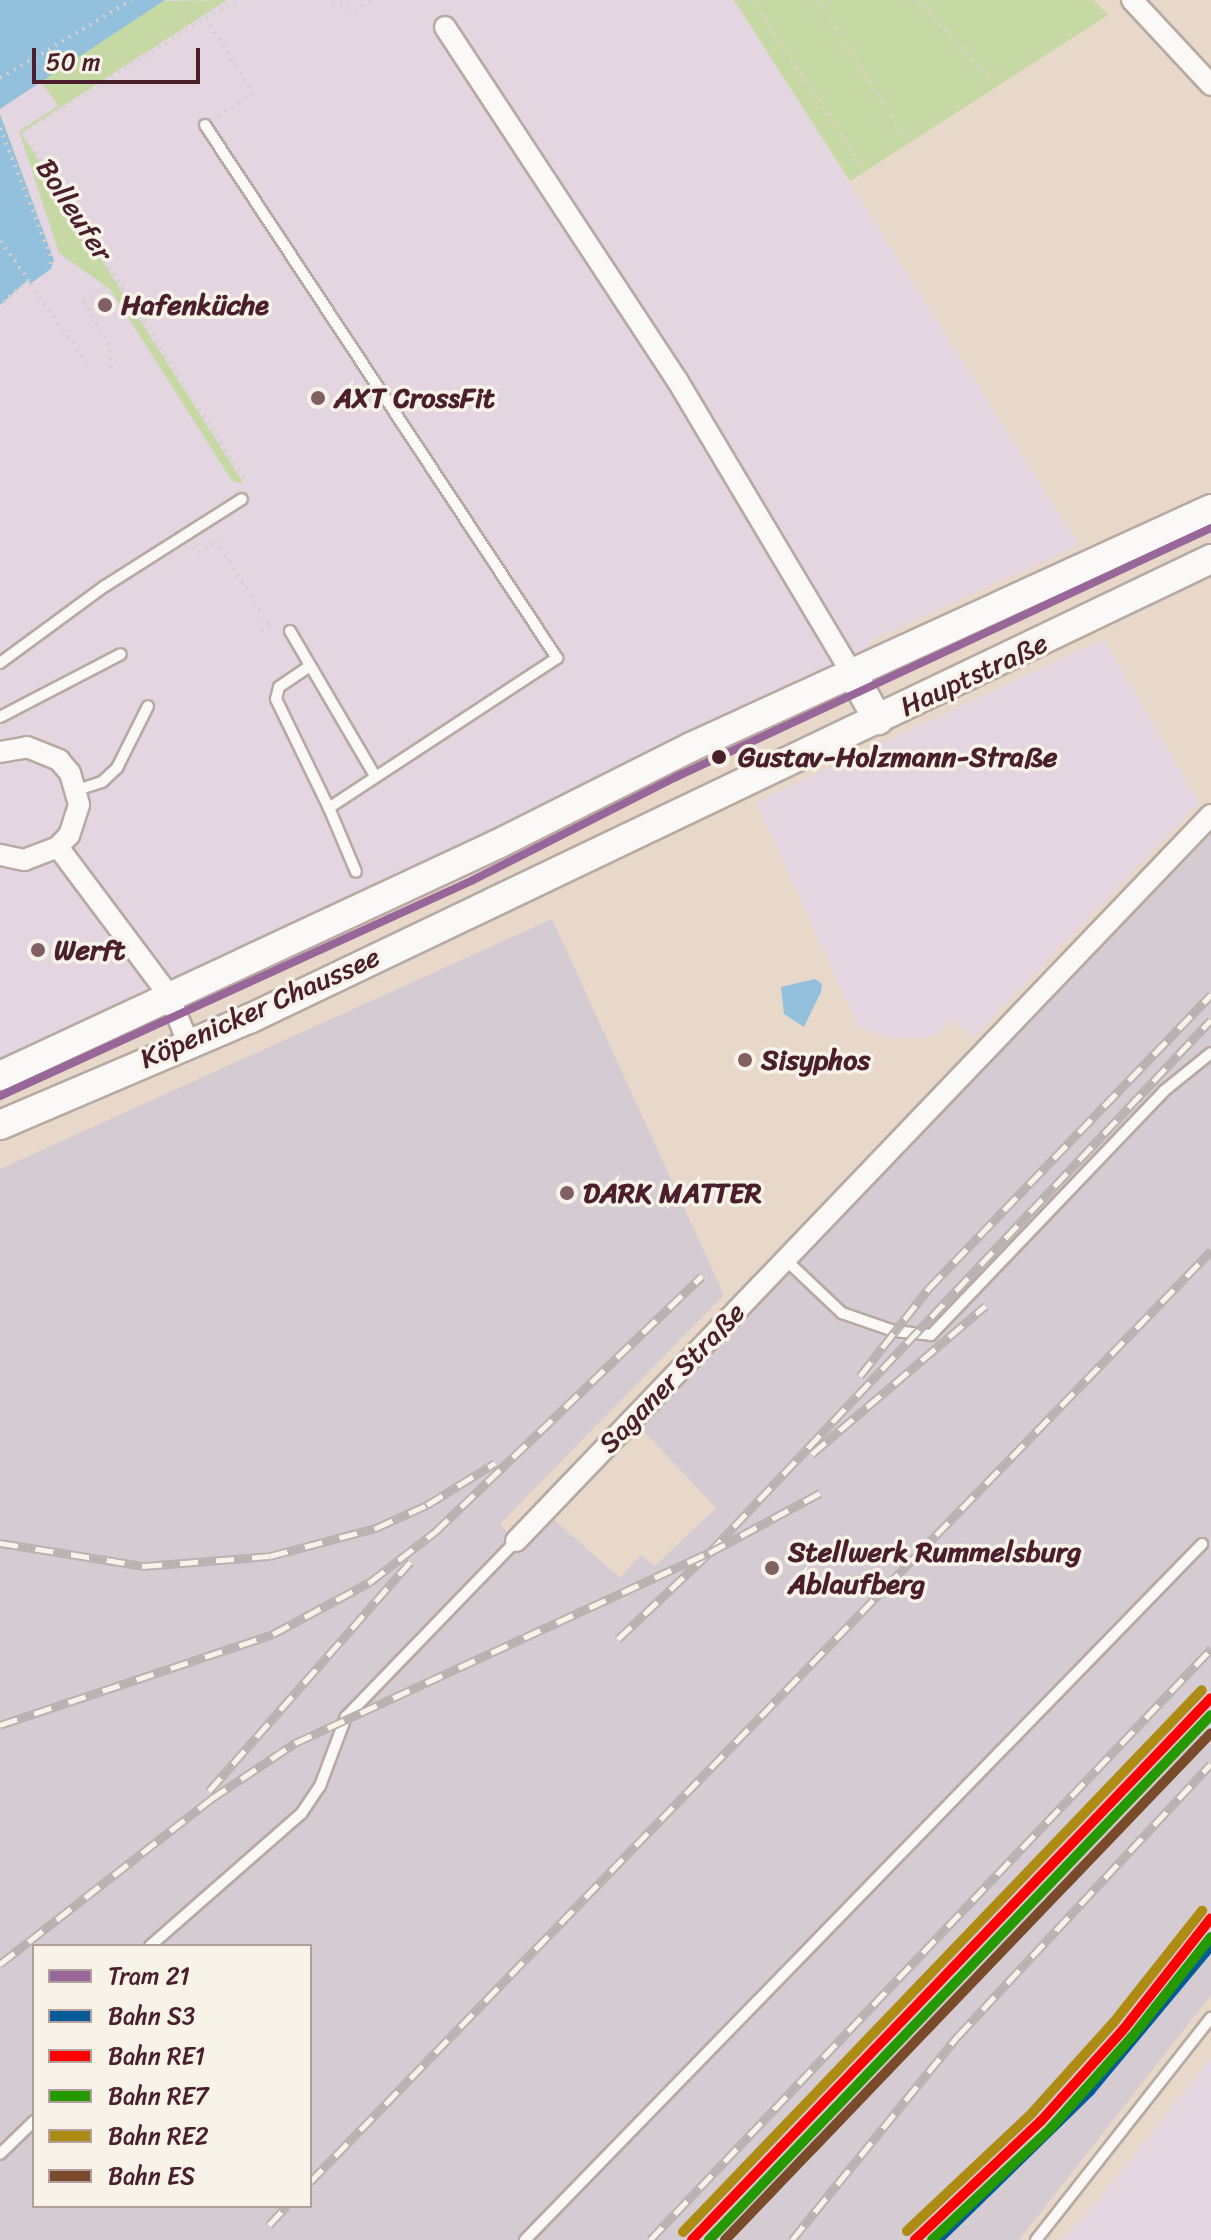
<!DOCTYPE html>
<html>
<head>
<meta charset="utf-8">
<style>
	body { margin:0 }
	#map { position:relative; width:1211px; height:2240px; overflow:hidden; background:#e7d8c9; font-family:Sriracha,sans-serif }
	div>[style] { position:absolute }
	.built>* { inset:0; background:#e3d6e1 }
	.industrial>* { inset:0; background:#d4cbd3 }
	.green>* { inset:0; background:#c6d9a4 }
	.water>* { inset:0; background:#93c1dd }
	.path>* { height:4px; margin-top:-2px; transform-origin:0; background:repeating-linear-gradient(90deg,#d6d0cc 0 2px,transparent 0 8px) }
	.roads { filter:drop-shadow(2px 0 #b8aaa2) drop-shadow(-2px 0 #b8aaa2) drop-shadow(0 2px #b8aaa2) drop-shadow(0 -2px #b8aaa2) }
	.service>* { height:10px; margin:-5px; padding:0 5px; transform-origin:5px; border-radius:5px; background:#fbf9f7 }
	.minor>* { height:20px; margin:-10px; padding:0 10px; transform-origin:10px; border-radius:10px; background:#fbf9f7 }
	.secondary>* { height:28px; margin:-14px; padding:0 14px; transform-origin:14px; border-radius:14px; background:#fbf9f7 }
	.rail>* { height:9px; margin-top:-4.5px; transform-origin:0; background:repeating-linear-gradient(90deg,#f7f3e8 0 18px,#b9b2b1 0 36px); box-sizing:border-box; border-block:2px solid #b9b2b1 }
	.rail-1>* { height:10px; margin:-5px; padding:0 5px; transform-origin:5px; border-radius:5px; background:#055a99 }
	.rail-2>* { height:10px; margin:-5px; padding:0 5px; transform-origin:5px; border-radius:5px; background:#f00 }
	.rail-3>* { height:10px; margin:-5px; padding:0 5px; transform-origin:5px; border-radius:5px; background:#269900 }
	.rail-4>* { height:10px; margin:-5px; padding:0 5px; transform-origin:5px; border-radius:5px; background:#ae8c13 }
	.rail-5>* { height:10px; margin:-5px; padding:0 5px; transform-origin:5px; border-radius:5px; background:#7a4b2a }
	.tram-1>* { height:8px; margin:-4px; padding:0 4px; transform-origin:4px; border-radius:4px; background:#969 }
	.dots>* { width:22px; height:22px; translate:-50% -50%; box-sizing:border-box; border:4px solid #f7f3e8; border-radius:50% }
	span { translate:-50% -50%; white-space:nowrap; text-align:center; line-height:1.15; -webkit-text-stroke:7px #f7f3e8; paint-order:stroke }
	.street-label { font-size:28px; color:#4a1f2b }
	.poi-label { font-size:28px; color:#4a1f2b; font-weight:700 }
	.left { translate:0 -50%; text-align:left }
	.stop-label { font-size:28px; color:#4a1f2b; font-weight:700 }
	.legend { position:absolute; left:32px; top:1944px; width:280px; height:264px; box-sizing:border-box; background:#f7f3e8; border:2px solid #b29e9c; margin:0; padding:10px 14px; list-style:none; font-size:24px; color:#4a1f2b }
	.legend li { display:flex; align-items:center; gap:16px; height:40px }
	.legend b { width:40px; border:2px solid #b29e9c }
	.scale { position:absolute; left:32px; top:48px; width:168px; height:36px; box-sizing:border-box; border:4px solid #4a1f2b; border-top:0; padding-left:10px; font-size:24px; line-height:28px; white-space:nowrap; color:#4a1f2b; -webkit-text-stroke:6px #f7f3e8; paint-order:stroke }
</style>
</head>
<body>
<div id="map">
	<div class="built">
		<i style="clip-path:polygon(165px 0,734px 0,1079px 545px,872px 640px,852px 673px,0 1076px,0 305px,54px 260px,0 109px)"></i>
		<i style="clip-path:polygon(1104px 639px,1199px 803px,973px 1038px,954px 1019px,935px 1037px,890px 1038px,859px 1028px,756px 802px)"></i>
		<i style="clip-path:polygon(1211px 2058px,1211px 2240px,1061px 2240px,1094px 2205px)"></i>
	</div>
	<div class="industrial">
		<i style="clip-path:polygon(evenodd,1211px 834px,1211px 1995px,1019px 2240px,0 2240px,0 1169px,552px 919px,724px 1295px,500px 1524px,523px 1548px,552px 1518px,620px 1578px,641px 1555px,655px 1566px,716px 1508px,639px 1426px,1211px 834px,34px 1946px,310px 1946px,310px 2206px,34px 2206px,34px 1946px)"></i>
	</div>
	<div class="green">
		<i style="clip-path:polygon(227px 0,21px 133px,244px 484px,232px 481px,110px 289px,59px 253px,19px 131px,58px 106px,41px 81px,163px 1px)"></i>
		<i style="clip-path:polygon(734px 0,1094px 0,1108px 15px,850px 181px)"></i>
	</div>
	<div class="water">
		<i style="clip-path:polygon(0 0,165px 0,0 109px)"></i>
		<i style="clip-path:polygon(0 114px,54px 260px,51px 269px,30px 284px,28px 280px,0 305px)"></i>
		<i style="clip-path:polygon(815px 979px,822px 984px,821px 992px,804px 1027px,784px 1014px,781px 987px)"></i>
	</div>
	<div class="path">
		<i style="left:235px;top:0;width:250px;rotate:148.1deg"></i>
		<i style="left:23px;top:132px;width:416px;rotate:57.5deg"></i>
		<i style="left:333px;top:0;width:25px;rotate:27deg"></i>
		<i style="left:355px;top:11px;width:20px;rotate:-33deg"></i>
		<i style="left:752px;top:0;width:203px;rotate:56.5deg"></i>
		<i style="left:818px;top:0;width:165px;rotate:57.7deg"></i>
		<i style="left:918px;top:0;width:108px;rotate:47.3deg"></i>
		<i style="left:206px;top:18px;width:89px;rotate:57.9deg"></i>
		<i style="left:253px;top:93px;width:43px;rotate:146.3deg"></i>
		<i style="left:0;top:78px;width:153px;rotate:-30.6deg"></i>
		<i style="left:0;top:128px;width:136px;rotate:68.4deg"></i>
		<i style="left:50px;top:254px;width:15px;rotate:86deg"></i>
		<i style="left:0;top:241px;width:49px;rotate:53.4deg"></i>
		<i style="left:29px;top:280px;width:38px;rotate:139deg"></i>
		<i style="left:30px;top:284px;width:100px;rotate:54.4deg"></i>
		<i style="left:111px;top:368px;width:23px;rotate:-95deg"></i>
		<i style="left:109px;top:345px;width:52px;rotate:-120deg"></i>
		<i style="left:83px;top:300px;width:41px;rotate:-29.1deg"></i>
		<i style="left:194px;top:547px;width:6px;rotate:51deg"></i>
		<i style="left:198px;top:552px;width:21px;rotate:-31deg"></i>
		<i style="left:216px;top:541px;width:101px;rotate:57.6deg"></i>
		<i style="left:270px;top:626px;width:10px;rotate:151deg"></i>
	</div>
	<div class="roads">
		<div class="service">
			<i style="left:205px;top:125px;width:639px;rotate:56.56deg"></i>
			<i style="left:557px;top:658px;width:273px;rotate:146.7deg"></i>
			<i style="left:329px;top:808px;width:69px;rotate:67.1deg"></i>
			<i style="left:290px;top:631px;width:168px;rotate:59.6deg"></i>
			<i style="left:0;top:663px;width:130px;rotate:-36.3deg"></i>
			<i style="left:105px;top:586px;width:162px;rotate:-32.4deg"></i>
			<i style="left:310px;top:666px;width:37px;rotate:146deg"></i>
			<i style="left:279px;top:687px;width:12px;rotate:104deg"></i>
			<i style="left:276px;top:699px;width:121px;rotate:64.1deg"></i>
			<i style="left:0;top:717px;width:136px;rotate:-27.5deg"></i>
			<i style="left:77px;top:790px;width:26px;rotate:-18deg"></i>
			<i style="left:102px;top:782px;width:21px;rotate:-43deg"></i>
			<i style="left:117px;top:768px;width:69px;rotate:-63.4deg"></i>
			<i style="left:785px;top:1259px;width:79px;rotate:43.5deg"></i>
			<i style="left:842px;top:1313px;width:55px;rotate:19.1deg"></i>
			<i style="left:894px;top:1331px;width:37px;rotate:6deg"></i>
			<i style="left:931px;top:1335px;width:337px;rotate:-46.3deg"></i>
			<i style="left:1164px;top:1091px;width:60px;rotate:-39deg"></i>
			<i style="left:150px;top:1946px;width:201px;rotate:-41.2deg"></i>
			<i style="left:301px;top:1814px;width:34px;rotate:-56deg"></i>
			<i style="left:320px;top:1786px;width:74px;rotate:-69.4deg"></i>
			<i style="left:346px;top:1717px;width:245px;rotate:-46deg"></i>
			<i style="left:0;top:2154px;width:47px;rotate:-44.1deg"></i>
			<i style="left:525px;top:2240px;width:971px;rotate:-45.79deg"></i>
			<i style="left:1036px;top:2240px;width:283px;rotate:-51.8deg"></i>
		</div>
		<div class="minor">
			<i style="left:1132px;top:0;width:116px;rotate:47.1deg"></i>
			<i style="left:445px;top:27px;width:422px;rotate:56.7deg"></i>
			<i style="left:677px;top:380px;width:341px;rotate:59.2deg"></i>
			<i style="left:0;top:752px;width:27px;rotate:-10deg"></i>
			<i style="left:27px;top:747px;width:35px;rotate:22deg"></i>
			<i style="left:59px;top:760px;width:17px;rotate:50deg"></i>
			<i style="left:70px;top:773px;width:33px;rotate:74deg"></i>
			<i style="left:79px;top:805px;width:32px;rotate:108deg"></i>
			<i style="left:69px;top:835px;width:16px;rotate:133deg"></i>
			<i style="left:58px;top:847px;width:36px;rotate:159deg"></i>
			<i style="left:24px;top:860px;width:25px;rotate:-168deg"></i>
			<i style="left:58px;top:847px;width:184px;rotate:53.2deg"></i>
			<i style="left:168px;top:994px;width:52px;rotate:67.4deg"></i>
			<i style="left:516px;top:1541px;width:1005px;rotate:-46.25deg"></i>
		</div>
		<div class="secondary">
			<i style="left:852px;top:673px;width:54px;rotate:61deg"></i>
			<i style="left:0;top:1076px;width:549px;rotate:-24.98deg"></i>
			<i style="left:498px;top:844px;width:216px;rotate:-26.7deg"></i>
			<i style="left:691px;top:747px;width:572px;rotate:-24.59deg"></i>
			<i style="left:0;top:1125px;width:271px;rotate:-23.1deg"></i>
			<i style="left:249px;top:1019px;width:1066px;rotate:-25.56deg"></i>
		</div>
	</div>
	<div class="rail">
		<i style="left:860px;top:1376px;width:112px;rotate:-51.9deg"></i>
		<i style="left:929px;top:1288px;width:407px;rotate:-46.1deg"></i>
		<i style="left:812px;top:1454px;width:228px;rotate:-40.5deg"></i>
		<i style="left:0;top:1543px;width:146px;rotate:9.1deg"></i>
		<i style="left:144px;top:1566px;width:126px;rotate:-4.5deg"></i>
		<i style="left:270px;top:1556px;width:110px;rotate:-14.8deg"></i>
		<i style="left:376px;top:1528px;width:56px;rotate:-24.3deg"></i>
		<i style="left:427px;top:1505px;width:80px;rotate:-31.7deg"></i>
		<i style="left:618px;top:1639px;width:125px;rotate:-43.4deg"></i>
		<i style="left:709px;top:1553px;width:732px;rotate:-46.72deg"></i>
		<i style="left:0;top:1725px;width:288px;rotate:-18.4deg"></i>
		<i style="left:273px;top:1634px;width:110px;rotate:-28.2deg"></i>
		<i style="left:370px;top:1582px;width:82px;rotate:-37.6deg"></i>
		<i style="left:435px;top:1532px;width:370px;rotate:-43.8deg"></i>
		<i style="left:209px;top:1791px;width:305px;rotate:-48.7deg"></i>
		<i style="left:0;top:1964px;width:268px;rotate:-38deg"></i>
		<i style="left:211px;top:1799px;width:101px;rotate:-33.7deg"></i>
		<i style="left:295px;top:1743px;width:456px;rotate:-24.7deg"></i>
		<i style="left:709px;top:1553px;width:126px;rotate:-28.4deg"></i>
		<i style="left:310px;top:2182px;width:1296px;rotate:-45.94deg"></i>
		<i style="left:269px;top:2225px;width:26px;rotate:-47deg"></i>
		<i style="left:650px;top:2240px;width:815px;rotate:-46.49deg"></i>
		<i style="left:792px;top:2240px;width:263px;rotate:-50.9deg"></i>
		<i style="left:958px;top:2036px;width:371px;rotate:-47.1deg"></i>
	</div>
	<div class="rail-1">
		<i style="left:938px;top:2240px;width:213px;rotate:-44.4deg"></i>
		<i style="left:1090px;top:2091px;width:189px;rotate:-50.2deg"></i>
	</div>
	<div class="rail-2">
		<i style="left:692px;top:2240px;width:750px;rotate:-46.24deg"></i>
		<i style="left:915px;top:2240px;width:173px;rotate:-43.4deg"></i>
		<i style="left:1041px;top:2121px;width:122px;rotate:-48deg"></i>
		<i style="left:1123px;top:2030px;width:142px;rotate:-51.8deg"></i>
	</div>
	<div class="rail-3">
		<i style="left:709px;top:2240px;width:726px;rotate:-46.28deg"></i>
		<i style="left:932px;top:2240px;width:162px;rotate:-43.2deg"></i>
		<i style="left:1050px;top:2129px;width:123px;rotate:-48.3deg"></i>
		<i style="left:1132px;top:2037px;width:127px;rotate:-51.7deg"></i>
	</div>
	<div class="rail-4">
		<i style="left:907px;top:2231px;width:172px;rotate:-43.3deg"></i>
		<i style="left:1032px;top:2113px;width:122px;rotate:-48deg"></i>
		<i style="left:1114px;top:2022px;width:142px;rotate:-51.6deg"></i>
		<i style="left:683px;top:2232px;width:750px;rotate:-46.24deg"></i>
	</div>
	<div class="rail-5">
		<i style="left:725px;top:2240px;width:702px;rotate:-46.21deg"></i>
	</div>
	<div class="tram-1">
		<i style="left:0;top:1096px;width:520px;rotate:-24.54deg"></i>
		<i style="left:473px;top:880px;width:228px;rotate:-26.9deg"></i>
		<i style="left:676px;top:777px;width:590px;rotate:-24.96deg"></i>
	</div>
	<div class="dots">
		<i style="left:105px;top:305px;background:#816062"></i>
		<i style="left:318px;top:398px;background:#816062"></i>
		<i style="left:719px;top:757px;background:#4a1f2b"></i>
		<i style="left:38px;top:950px;background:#816062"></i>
		<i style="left:745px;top:1060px;background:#816062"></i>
		<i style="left:567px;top:1193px;background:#816062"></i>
		<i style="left:772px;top:1568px;background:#816062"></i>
	</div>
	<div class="street-label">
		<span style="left:74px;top:210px;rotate:57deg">Bolleufer</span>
		<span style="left:974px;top:675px;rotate:-25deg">Hauptstraße</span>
		<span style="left:260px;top:1008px;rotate:-24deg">Köpenicker Chaussee</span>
		<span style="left:672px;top:1378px;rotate:-46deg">Saganer Straße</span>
	</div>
	<div class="poi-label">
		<span class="left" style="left:121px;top:305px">Hafenküche</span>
		<span class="left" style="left:334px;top:398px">AXT CrossFit</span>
		<span class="left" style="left:54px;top:950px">Werft</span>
		<span class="left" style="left:761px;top:1060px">Sisyphos</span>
		<span class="left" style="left:583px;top:1193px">DARK MATTER</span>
		<span class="left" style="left:788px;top:1568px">Stellwerk Rummelsburg<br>Ablaufberg</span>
	</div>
	<div class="stop-label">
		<span class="left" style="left:738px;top:757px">Gustav-Holzmann-Straße</span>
	</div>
	<ul class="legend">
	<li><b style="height:10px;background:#969"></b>Tram 21</li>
	<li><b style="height:10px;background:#055a99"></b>Bahn S3</li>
	<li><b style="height:10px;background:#f00"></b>Bahn RE1</li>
	<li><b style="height:10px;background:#269900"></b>Bahn RE7</li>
	<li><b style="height:10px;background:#ae8c13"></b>Bahn RE2</li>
	<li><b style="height:10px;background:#7a4b2a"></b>Bahn ES</li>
	</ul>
	<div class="scale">50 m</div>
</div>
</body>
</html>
